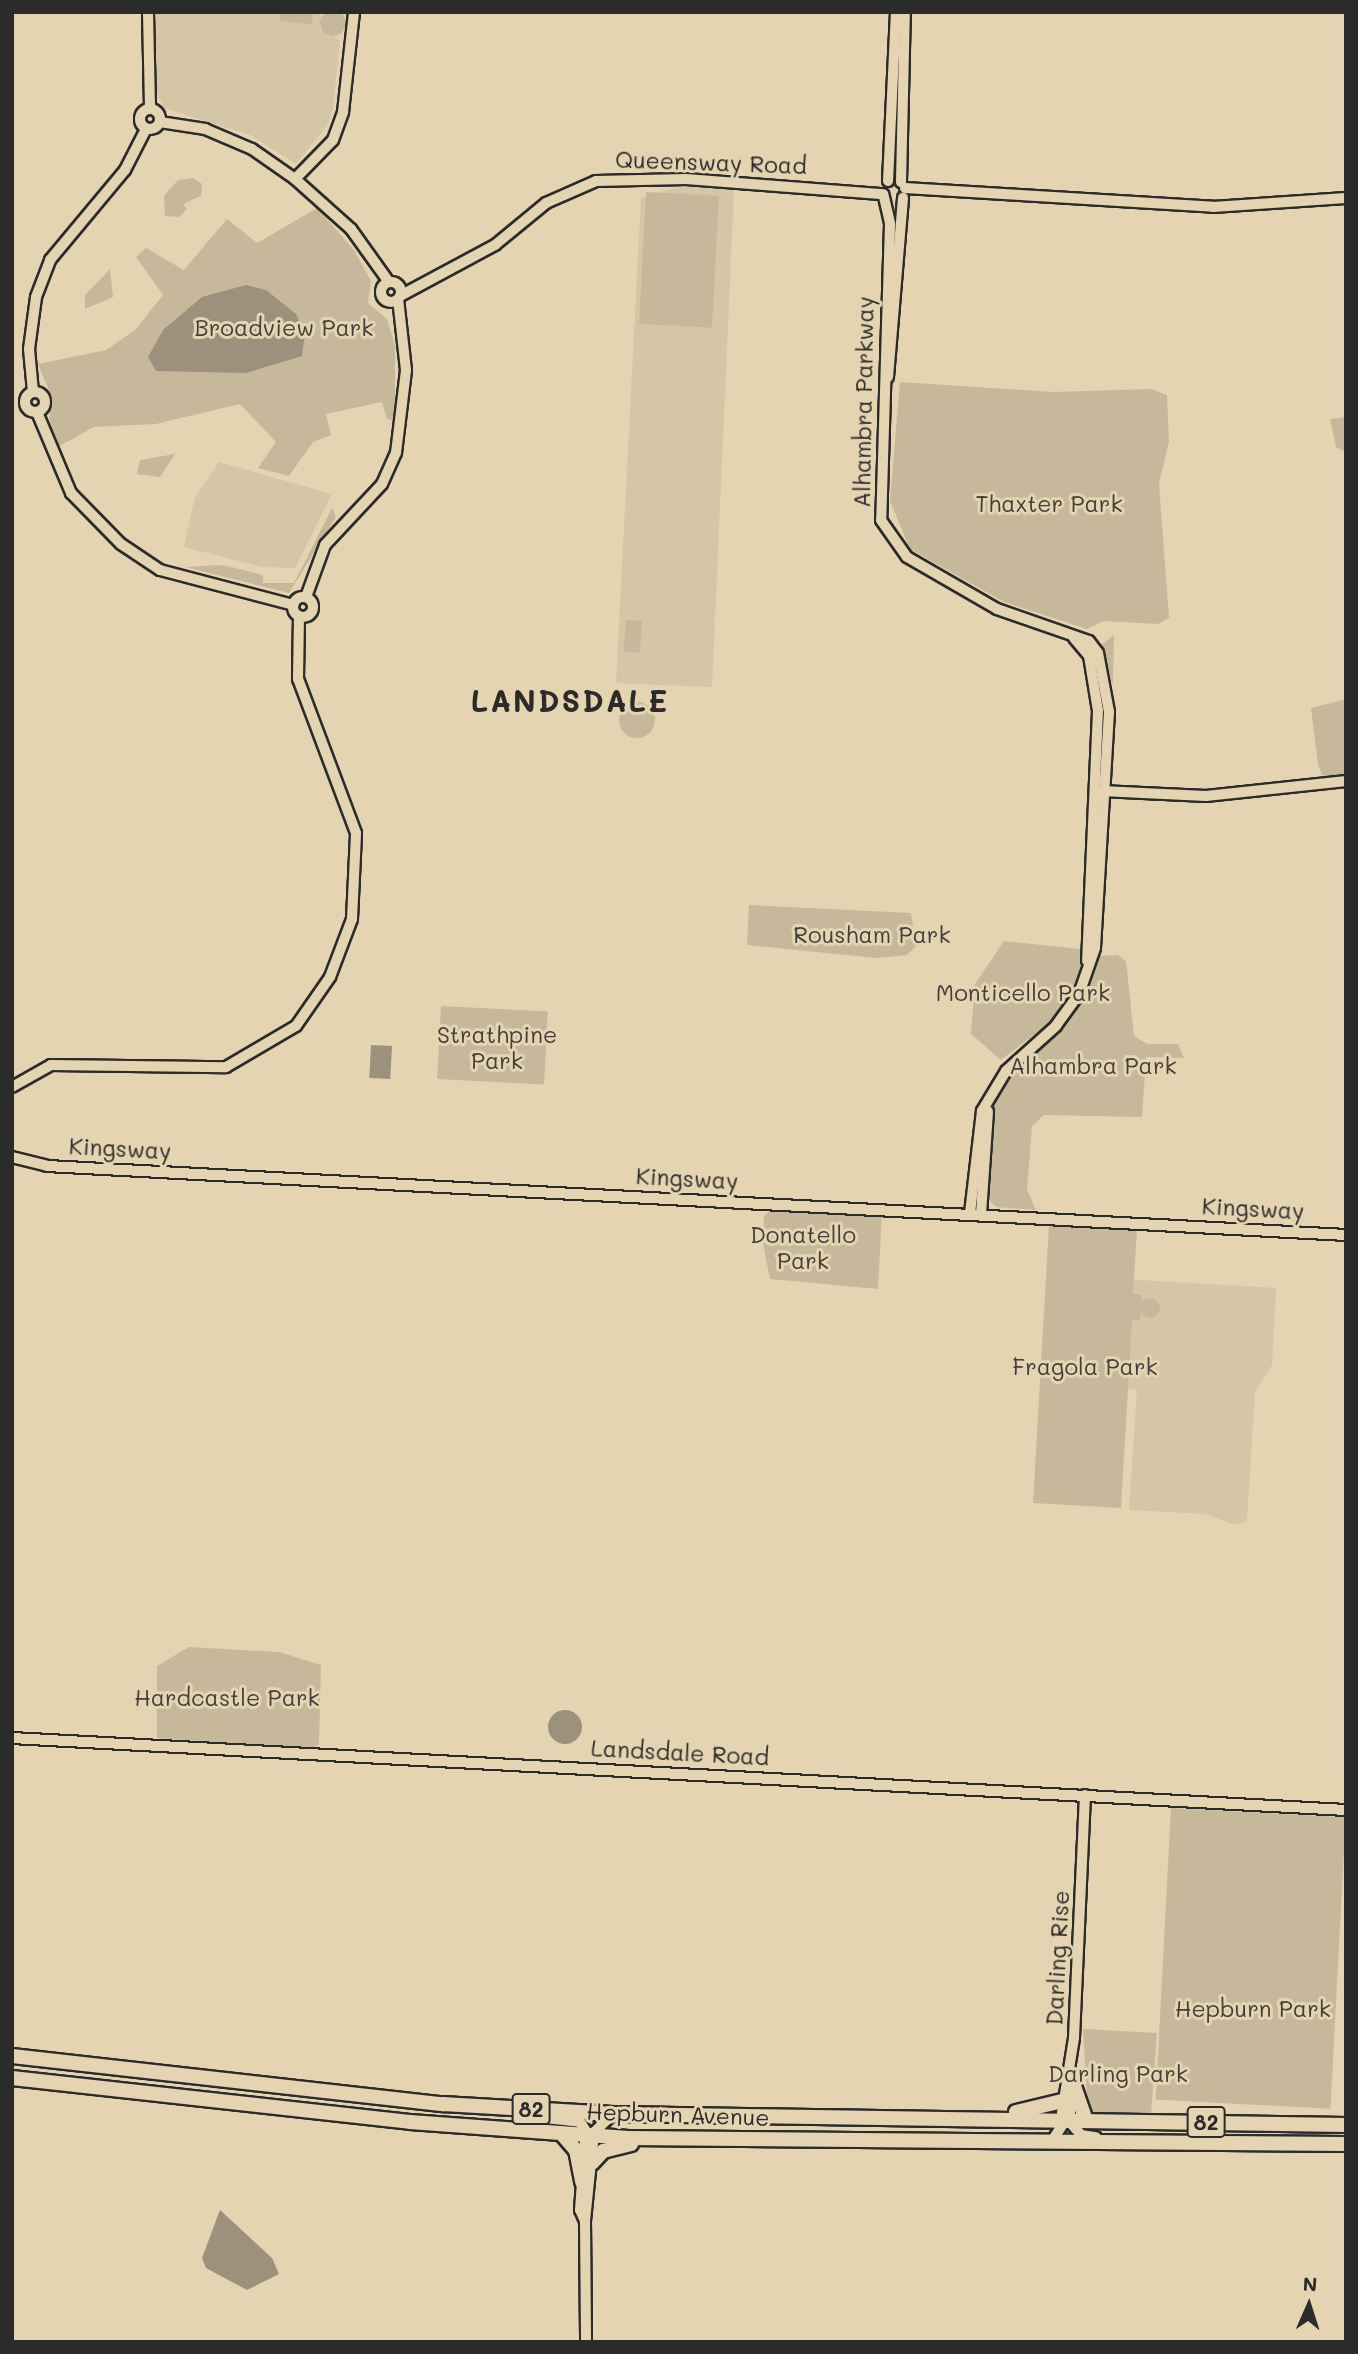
<!DOCTYPE html>
<html>
<head>
<meta charset="utf-8">
<style>
	body { margin:0 }
	#map { position:relative; width:1358px; height:2354px; overflow:hidden; background:#e5d4b1; font-family:Mali,sans-serif }
	div>[style] { position:absolute }
	.built>* { inset:0; background:#d5c6a6 }
	.green>* { inset:0; background:#c7b89b; transform-origin:0 0 }
	.round { border-radius:50% }
	.water>* { inset:0; background:#9b917c; transform-origin:0 0 }
	.roads { filter:drop-shadow(2px 0 #2b2b2b) drop-shadow(-2px 0 #2b2b2b) drop-shadow(0 2px #2b2b2b) drop-shadow(0 -2px #2b2b2b) }
	.tertiary>* { height:10px; margin:-5px; padding:0 5px; transform-origin:5px; border-radius:5px; background:#e5d4b1 }
	.tertiary>.ring { margin:-5px; padding:0; box-sizing:content-box; background:none; border:10px solid #e5d4b1; border-radius:50% }
	.primary>* { height:14px; margin:-7px; padding:0 7px; transform-origin:7px; border-radius:7px; background:#e5d4b1 }
	span { translate:-50% -50%; white-space:nowrap; text-align:center; line-height:1.15; -webkit-text-stroke:6px #e5d4b1; paint-order:stroke }
	.shield-label span { padding:2px 5px; background:#e5d4b1; border:2px solid; border-radius:5px; -webkit-text-stroke-width:0 }
	.shield-label { font-size:21px; color:#2b2b2b; font-weight:700 }
	.street-label { font-size:23px; color:#2b2b2b }
	.park-label { font-size:23px; color:#42403c }
	.district-label { font-size:30px; color:#2b2b2b; font-weight:700; letter-spacing:2px }
	.frame { position:absolute; inset:0; border:14px solid #2b2b2b; pointer-events:none }
	.north { position:absolute; left:1274px; top:2270px; width:70px; height:70px; -webkit-text-stroke:5px #e5d4b1; paint-order:stroke; rotate:3deg; font-size:19px; font-weight:700; line-height:28px; text-align:center; color:#2b2b2b }
	.north::after { content:''; display:block; margin:auto; width:24px; height:32px; background:#2b2b2b; clip-path:polygon(50% 0,100% 100%,50% 72%,0 100%) }
</style>
</head>
<body>
<div id="map">
	<div class="built">
		<i style="clip-path:polygon(156px 12px,321px 12px,320px 30px,340px 40px,333px 108px,328px 125px,296px 164px,250px 135px,164px 108px,156px 92px)"></i>
		<i style="clip-path:polygon(682px 186px,734px 190px,712px 687px,616px 683px,641px 198px)"></i>
		<i style="clip-path:polygon(219px 462px,332px 494px,295px 568px,262px 567px,184px 547px,195px 497px)"></i>
		<i style="clip-path:polygon(1123px 1279px,1276px 1288px,1272px 1365px,1255px 1392px,1247px 1521px,1235px 1525px,1205px 1514px,1129px 1510px,1137px 1390px,1123px 1389px)"></i>
	</div>
	<div class="green">
		<i class="round" style="left:320px;top:10px;width:26px;height:26px"></i>
		<i style="clip-path:polygon(280px 12px,313px 12px,312px 24px,280px 21px)"></i>
		<i style="clip-path:polygon(193px 178px,202px 184px,201px 196px,183px 204px,187px 209px,179px 217px,165px 216px,164px 196px,178px 180px)"></i>
		<i style="left:646px;top:192px;width:73px;height:132px;rotate:3deg"></i>
		<i style="clip-path:polygon(317px 208px,354px 250px,371px 281px,368px 303px,387px 319px,395px 345px,395px 421px,387px 419px,382px 402px,326px 414px,331px 435px,313px 442px,289px 476px,258px 468px,276px 442px,240px 404px,156px 424px,94px 427px,56px 448px,49px 418px,52px 398px,38px 364px,106px 350px,135px 330px,163px 295px,136px 257px,146px 248px,184px 270px,227px 219px,257px 243px)"></i>
		<i style="clip-path:polygon(110px 269px,113px 297px,85px 309px,85px 295px)"></i>
		<i style="clip-path:polygon(900px 382px,1054px 392px,1151px 389px,1167px 395px,1169px 441px,1159px 484px,1169px 618px,1158px 624px,1104px 621px,1087px 629px,1004px 602px,910px 549px,890px 501px)"></i>
		<i style="clip-path:polygon(1346px 417px,1346px 452px,1336px 447px,1330px 419px)"></i>
		<i style="clip-path:polygon(175px 454px,160px 477px,137px 474px,140px 460px)"></i>
		<i style="clip-path:polygon(332px 508px,336px 517px,289px 593px,185px 567px,222px 565px,263px 575px,263px 583px,294px 583px)"></i>
		<i style="left:626px;top:620px;width:16px;height:32px;rotate:4deg"></i>
		<i style="clip-path:polygon(1114px 635px,1113px 682px,1112px 684px,1102px 644px)"></i>
		<i style="clip-path:polygon(1346px 699px,1346px 776px,1332px 778px,1322px 775px,1318px 764px,1311px 708px)"></i>
		<i class="round" style="left:619px;top:702px;width:36px;height:36px"></i>
		<i style="clip-path:polygon(749px 905px,911px 913px,916px 946px,907px 955px,876px 958px,747px 945px)"></i>
		<i style="clip-path:polygon(1004px 941px,1080px 949px,1080px 978px,1064px 1012px,1001px 1060px,971px 1034px,975px 984px)"></i>
		<i style="clip-path:polygon(1099px 956px,1118px 955px,1126px 961px,1134px 1036px,1147px 1044px,1178px 1044px,1184px 1058px,1146px 1057px,1142px 1117px,1044px 1115px,1032px 1126px,1027px 1190px,1036px 1210px,996px 1207px,984px 1195px,990px 1098px,1006px 1071px,1072px 1015px)"></i>
		<i style="left:441px;top:1006px;width:107px;height:73px;rotate:3deg"></i>
		<i style="clip-path:polygon(772px 1208px,882px 1213px,878px 1289px,770px 1279px,763px 1243px,764px 1216px)"></i>
		<i style="clip-path:polygon(1049px 1225px,1137px 1230px,1133px 1294px,1142px 1295px,1140px 1320px,1132px 1320px,1121px 1508px,1033px 1503px)"></i>
		<i class="round" style="left:1140px;top:1298px;width:20px;height:20px"></i>
		<i style="clip-path:polygon(189px 1647px,279px 1652px,321px 1665px,319px 1744px,312px 1749px,157px 1738px,157px 1666px)"></i>
		<i style="left:1171px;top:1808px;width:175px;height:292px;rotate:3deg"></i>
		<i style="clip-path:polygon(1083px 2029px,1157px 2033px,1151px 2115px,1088px 2114px)"></i>
	</div>
	<div class="water">
		<i style="clip-path:polygon(246px 285px,266px 290px,296px 314px,305px 333px,302px 356px,246px 373px,156px 371px,148px 357px,163px 330px,202px 297px)"></i>
		<i style="left:371px;top:1045px;width:21px;height:33px;rotate:3deg"></i>
		<i class="round" style="left:548px;top:1710px;width:34px;height:34px"></i>
		<i style="clip-path:polygon(220px 2210px,272px 2258px,279px 2274px,247px 2290px,206px 2268px,202px 2258px)"></i>
	</div>
	<div class="roads">
		<div class="tertiary">
			<i style="left:148px;top:12px;width:97px;rotate:88.8deg"></i>
			<i class="ring" style="left:140px;top:109px;width:10px;height:10px"></i>
			<i style="left:160px;top:122px;width:46px;rotate:8.8deg"></i>
			<i style="left:205px;top:129px;width:51px;rotate:23.1deg"></i>
			<i style="left:252px;top:149px;width:52px;rotate:34.9deg"></i>
			<i style="left:295px;top:179px;width:75px;rotate:41.8deg"></i>
			<i style="left:351px;top:229px;width:65px;rotate:54.4deg"></i>
			<i style="left:295px;top:179px;width:54px;rotate:-45.7deg"></i>
			<i style="left:333px;top:140px;width:30px;rotate:-70deg"></i>
			<i style="left:343px;top:112px;width:101px;rotate:-83.7deg"></i>
			<i style="left:888px;top:181px;width:169px;rotate:-87.3deg"></i>
			<i style="left:901px;top:182px;width:170px;rotate:-88.7deg"></i>
			<i style="left:905px;top:188px;width:309px;rotate:3.5deg"></i>
			<i style="left:1213px;top:207px;width:133px;rotate:-3.9deg"></i>
			<i style="left:884px;top:197px;width:28px;rotate:77deg"></i>
			<i style="left:890px;top:224px;width:296px;rotate:91.7deg"></i>
			<i style="left:881px;top:520px;width:45px;rotate:54.9deg"></i>
			<i style="left:907px;top:557px;width:104px;rotate:30deg"></i>
			<i style="left:997px;top:609px;width:97px;rotate:19.2deg"></i>
			<i style="left:1089px;top:641px;width:15px;rotate:53deg"></i>
			<i style="left:1098px;top:653px;width:60px;rotate:79.4deg"></i>
			<i style="left:1109px;top:712px;width:236px;rotate:93.4deg"></i>
			<i style="left:1095px;top:948px;width:49px;rotate:109.2deg"></i>
			<i style="left:1079px;top:994px;width:39px;rotate:126deg"></i>
			<i style="left:1056px;top:1026px;width:67px;rotate:138deg"></i>
			<i style="left:1006px;top:1071px;width:47px;rotate:121deg"></i>
			<i style="left:982px;top:1111px;width:103px;rotate:96.7deg"></i>
			<i class="ring" style="left:381px;top:282px;width:10px;height:10px"></i>
			<i style="left:400px;top:296px;width:108px;rotate:-28.2deg"></i>
			<i style="left:495px;top:245px;width:66px;rotate:-39.5deg"></i>
			<i style="left:546px;top:203px;width:55px;rotate:-23.7deg"></i>
			<i style="left:596px;top:181px;width:90px;rotate:-1.3deg"></i>
			<i style="left:686px;top:179px;width:198px;rotate:4.4deg"></i>
			<i style="left:888px;top:377px;width:180px;rotate:-85.2deg"></i>
			<i class="ring" style="left:25px;top:392px;width:10px;height:10px"></i>
			<i style="left:33px;top:392px;width:43px;rotate:-95.3deg"></i>
			<i style="left:29px;top:349px;width:52px;rotate:-82.3deg"></i>
			<i style="left:36px;top:297px;width:40px;rotate:-69deg"></i>
			<i style="left:50px;top:260px;width:117px;rotate:-50.2deg"></i>
			<i style="left:125px;top:170px;width:46px;rotate:-62.9deg"></i>
			<i style="left:37px;top:412px;width:88px;rotate:67.2deg"></i>
			<i style="left:71px;top:493px;width:71px;rotate:45.6deg"></i>
			<i style="left:121px;top:544px;width:47px;rotate:33.7deg"></i>
			<i style="left:160px;top:570px;width:138px;rotate:14.7deg"></i>
			<i class="ring" style="left:293px;top:597px;width:10px;height:10px"></i>
			<i style="left:306px;top:597px;width:55px;rotate:-69.9deg"></i>
			<i style="left:325px;top:545px;width:83px;rotate:-46.9deg"></i>
			<i style="left:382px;top:484px;width:34px;rotate:-66deg"></i>
			<i style="left:396px;top:453px;width:84px;rotate:-83.1deg"></i>
			<i style="left:406px;top:370px;width:71px;rotate:-96.4deg"></i>
			<i style="left:1074px;top:638px;width:23px;rotate:50deg"></i>
			<i style="left:1089px;top:656px;width:56px;rotate:80.7deg"></i>
			<i style="left:1098px;top:711px;width:250px;rotate:92.5deg"></i>
			<i style="left:1101px;top:791px;width:105px;rotate:2.7deg"></i>
			<i style="left:1206px;top:796px;width:141px;rotate:-6.1deg"></i>
			<i style="left:12px;top:1087px;width:45px;rotate:-29.4deg"></i>
			<i style="left:51px;top:1065px;width:175px;rotate:0.7deg"></i>
			<i style="left:226px;top:1067px;width:81px;rotate:-30.4deg"></i>
			<i style="left:296px;top:1026px;width:60px;rotate:-55.2deg"></i>
			<i style="left:330px;top:977px;width:62px;rotate:-69.2deg"></i>
			<i style="left:352px;top:919px;width:86px;rotate:-87.3deg"></i>
			<i style="left:356px;top:833px;width:165px;rotate:-110.6deg"></i>
			<i style="left:298px;top:679px;width:63px;rotate:-89.1deg"></i>
			<i style="left:12px;top:1157px;width:36px;rotate:14deg"></i>
			<i style="left:47px;top:1166px;width:1301px;rotate:3.04deg"></i>
			<i style="left:981px;top:1214px;width:103px;rotate:-86.1deg"></i>
			<i style="left:12px;top:1738px;width:1336px;rotate:3.09deg"></i>
			<i style="left:1085px;top:1795px;width:243px;rotate:92.6deg"></i>
			<i style="left:1074px;top:2038px;width:76px;rotate:99.1deg"></i>
			<i style="left:1062px;top:2113px;width:29px;rotate:49deg"></i>
			<i style="left:1081px;top:2135px;width:15px;rotate:8deg"></i>
			<i style="left:519px;top:2115px;width:61px;rotate:6.5deg"></i>
			<i style="left:580px;top:2122px;width:24px;rotate:57deg"></i>
			<i style="left:593px;top:2142px;width:79px;rotate:95.8deg"></i>
			<i style="left:585px;top:2221px;width:121px;rotate:89.5deg"></i>
			<i style="left:1052px;top:2141px;width:33px;rotate:-57deg"></i>
			<i style="left:1070px;top:2113px;width:27px;rotate:-86deg"></i>
			<i style="left:585px;top:2221px;width:12px;rotate:-114deg"></i>
			<i style="left:580px;top:2210px;width:69px;rotate:-85.9deg"></i>
			<i style="left:585px;top:2141px;width:39px;rotate:-44deg"></i>
		</div>
		<div class="primary">
			<i style="left:12px;top:2056px;width:434px;rotate:6.4deg"></i>
			<i style="left:443px;top:2104px;width:170px;rotate:3.4deg"></i>
			<i style="left:613px;top:2114px;width:733px;rotate:0.86deg"></i>
			<i style="left:12px;top:2078px;width:400px;rotate:6.3deg"></i>
			<i style="left:410px;top:2122px;width:219px;rotate:4.2deg"></i>
			<i style="left:628px;top:2138px;width:718px;rotate:0.48deg"></i>
			<i style="left:1073px;top:2083px;width:39px;rotate:71deg"></i>
			<i style="left:1016px;top:2112px;width:47px;rotate:-13.4deg"></i>
			<i style="left:561px;top:2133px;width:23px;rotate:49deg"></i>
			<i style="left:576px;top:2150px;width:33px;rotate:79deg"></i>
			<i style="left:592px;top:2163px;width:16px;rotate:-47deg"></i>
			<i style="left:603px;top:2151px;width:29px;rotate:-14deg"></i>
		</div>
	</div>
	<div class="shield-label">
		<span style="left:531px;top:2109px">82</span>
		<span style="left:1206px;top:2122px">82</span>
	</div>
	<div class="street-label">
		<span style="left:711px;top:162px;rotate:2deg">Queensway Road</span>
		<span style="left:863px;top:402px;rotate:-89deg">Alhambra Parkway</span>
		<span style="left:120px;top:1148px;rotate:3deg">Kingsway</span>
		<span style="left:687px;top:1178px;rotate:3deg">Kingsway</span>
		<span style="left:1253px;top:1208px;rotate:3deg">Kingsway</span>
		<span style="left:680px;top:1752px;rotate:3deg">Landsdale Road</span>
		<span style="left:1057px;top:1958px;rotate:-87deg">Darling Rise</span>
		<span style="left:678px;top:2114px;rotate:2deg">Hepburn Avenue</span>
	</div>
	<div class="park-label">
		<span style="left:284px;top:327px">Broadview Park</span>
		<span style="left:1049px;top:503px">Thaxter Park</span>
		<span style="left:872px;top:934px">Rousham Park</span>
		<span style="left:1023px;top:992px">Monticello Park</span>
		<span style="left:497px;top:1047px">Strathpine<br>Park</span>
		<span style="left:1093px;top:1065px">Alhambra Park</span>
		<span style="left:803px;top:1247px">Donatello<br>Park</span>
		<span style="left:1085px;top:1366px">Fragola Park</span>
		<span style="left:227px;top:1697px">Hardcastle Park</span>
		<span style="left:1253px;top:2008px">Hepburn Park</span>
		<span style="left:1118px;top:2073px">Darling Park</span>
	</div>
	<div class="district-label">
		<span style="left:570px;top:700px">LANDSDALE</span>
	</div>
	<div class="frame"></div>
	<div class="north">N</div>
</div>
</body>
</html>
